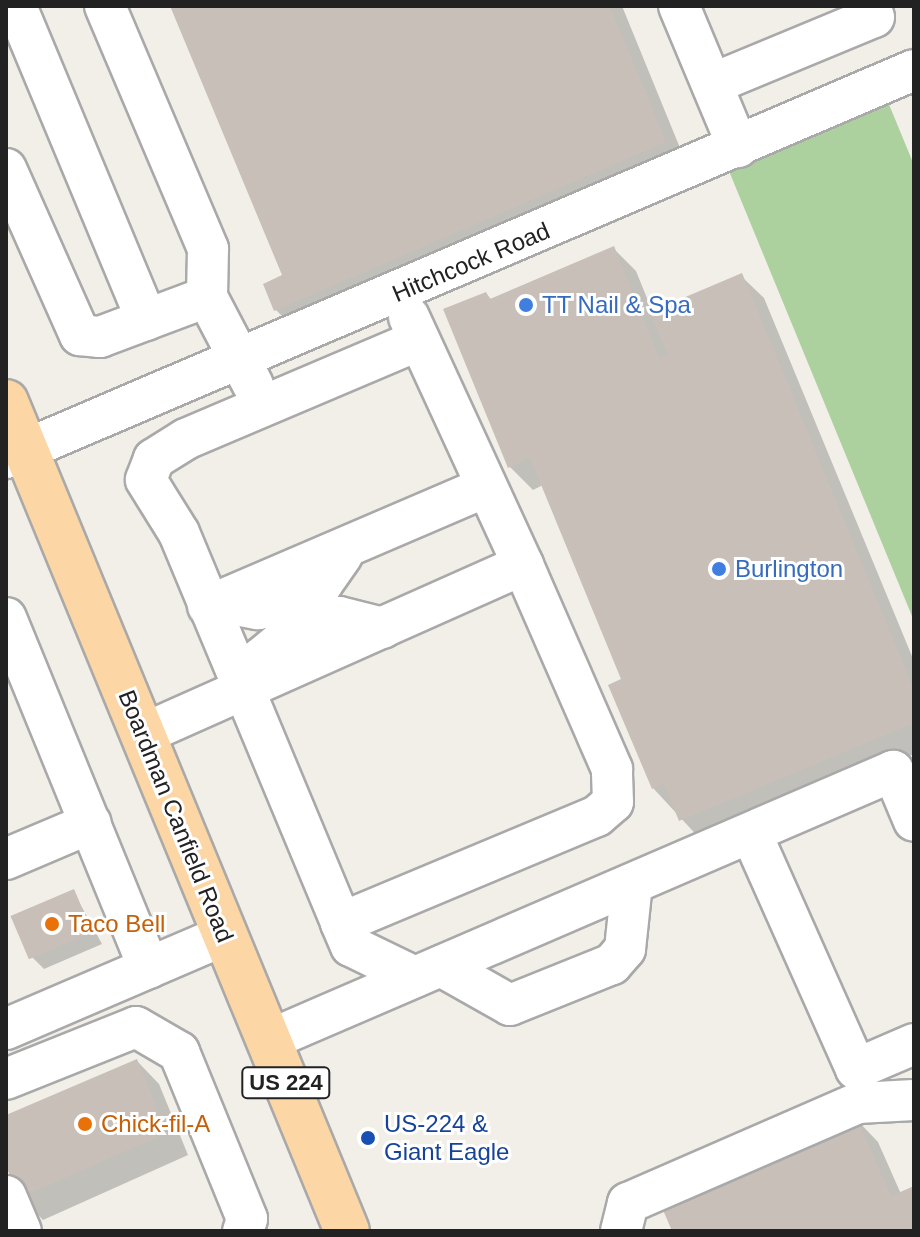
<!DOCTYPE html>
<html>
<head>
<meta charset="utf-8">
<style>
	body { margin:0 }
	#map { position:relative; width:920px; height:1237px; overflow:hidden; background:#f2efe9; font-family:Helvetica,sans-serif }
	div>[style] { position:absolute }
	.forest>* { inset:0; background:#add19e }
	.shadow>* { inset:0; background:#0003 }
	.building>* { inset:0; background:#c7bfb8; transform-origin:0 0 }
	.roads { filter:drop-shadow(2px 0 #a9a9a9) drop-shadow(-2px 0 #a9a9a9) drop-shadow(0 2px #a9a9a9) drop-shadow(0 -2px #a9a9a9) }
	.minor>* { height:40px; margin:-20px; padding:0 20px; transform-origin:20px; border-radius:20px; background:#fff }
	.major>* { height:44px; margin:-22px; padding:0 22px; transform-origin:22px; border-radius:22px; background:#fcd6a4 }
	.dots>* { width:22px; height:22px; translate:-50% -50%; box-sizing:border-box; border:4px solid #fff; border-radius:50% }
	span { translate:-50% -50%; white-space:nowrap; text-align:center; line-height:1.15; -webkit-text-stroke:6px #fff; paint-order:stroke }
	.shield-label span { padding:2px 6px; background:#fff; border:2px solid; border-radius:6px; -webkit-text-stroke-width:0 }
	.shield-label { font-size:22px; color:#222; font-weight:700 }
	.street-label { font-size:24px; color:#222 }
	.shop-label { font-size:24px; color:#366cbe }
	.left { translate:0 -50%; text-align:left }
	.food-label { font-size:24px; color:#c56008 }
	.transit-label { font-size:24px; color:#164399 }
	.frame { position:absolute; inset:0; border:8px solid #222; pointer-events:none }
</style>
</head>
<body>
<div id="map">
	<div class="forest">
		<i style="clip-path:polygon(881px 85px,914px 165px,914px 621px,722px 154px)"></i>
	</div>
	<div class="shadow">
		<i style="clip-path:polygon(173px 6px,622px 6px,687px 165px,298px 332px,276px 310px,285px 276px)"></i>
		<i style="clip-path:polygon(614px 249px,636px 271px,653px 313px,741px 276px,764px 298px,914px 661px,914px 754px,703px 842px,653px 788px,623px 680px,543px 485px,533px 490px,510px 467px,446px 310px,486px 294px,492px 300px)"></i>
		<i style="clip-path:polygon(73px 891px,102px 944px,44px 969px,32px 957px)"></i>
		<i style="clip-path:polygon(137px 1061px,159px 1084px,188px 1155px,43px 1220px,21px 1197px,6px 1161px,6px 1118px)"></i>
		<i style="clip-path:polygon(856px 1119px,878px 1142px,901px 1194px,914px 1190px,914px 1231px,674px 1231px)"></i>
	</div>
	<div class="building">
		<i style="clip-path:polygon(170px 6px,610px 6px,666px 142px,274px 311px,263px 284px,282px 275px)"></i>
		<i style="clip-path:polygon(614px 246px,659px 358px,667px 354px,650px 312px,742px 273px,914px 690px,914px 723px,679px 821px,664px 784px,652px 789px,608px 685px,621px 679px,530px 458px,508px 468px,443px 309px,486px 292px,490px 299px)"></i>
		<i style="left:74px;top:889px;width:47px;height:69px;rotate:67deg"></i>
		<i style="clip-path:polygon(137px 1059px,167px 1133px,19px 1198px,6px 1166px,6px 1115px)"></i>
		<i style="clip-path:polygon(856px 1117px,891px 1196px,914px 1186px,914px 1231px,672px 1231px,660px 1203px)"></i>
	</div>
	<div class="roads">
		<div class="minor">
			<i style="left:16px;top:6px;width:340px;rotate:67.4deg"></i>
			<i style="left:105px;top:6px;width:264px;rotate:67deg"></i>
			<i style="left:208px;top:249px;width:48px;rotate:91.2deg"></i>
			<i style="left:207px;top:297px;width:99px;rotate:62.4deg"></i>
			<i style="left:679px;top:6px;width:153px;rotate:67.3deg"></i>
			<i style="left:712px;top:84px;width:175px;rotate:-22.5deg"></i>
			<i style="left:874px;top:17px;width:12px;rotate:-110deg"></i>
			<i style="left:6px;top:169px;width:182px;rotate:66deg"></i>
			<i style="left:80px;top:335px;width:20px;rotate:6deg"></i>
			<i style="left:100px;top:337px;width:114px;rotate:-20.5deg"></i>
			<i style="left:419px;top:340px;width:253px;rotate:157deg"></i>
			<i style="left:186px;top:439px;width:38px;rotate:148deg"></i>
			<i style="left:154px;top:459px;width:22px;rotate:111deg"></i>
			<i style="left:146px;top:480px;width:62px;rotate:58.1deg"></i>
			<i style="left:179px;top:533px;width:422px;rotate:67.4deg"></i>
			<i style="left:341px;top:923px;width:277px;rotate:-22.7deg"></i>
			<i style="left:597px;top:816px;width:21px;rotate:-41deg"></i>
			<i style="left:613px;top:802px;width:33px;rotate:-92deg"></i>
			<i style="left:612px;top:769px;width:223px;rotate:-113.6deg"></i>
			<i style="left:6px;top:458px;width:987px;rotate:-23.14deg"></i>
			<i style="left:221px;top:602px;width:38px;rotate:11deg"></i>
			<i style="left:258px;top:609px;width:32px;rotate:-9deg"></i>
			<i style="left:290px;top:604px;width:38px;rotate:-32deg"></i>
			<i style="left:322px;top:584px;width:35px;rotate:-55deg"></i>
			<i style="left:208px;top:606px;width:302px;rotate:-23.2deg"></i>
			<i style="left:6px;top:618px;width:378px;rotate:67.8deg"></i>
			<i style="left:254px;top:685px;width:27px;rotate:-77deg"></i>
			<i style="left:260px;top:659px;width:44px;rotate:-39.5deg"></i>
			<i style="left:294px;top:631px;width:47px;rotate:-17.3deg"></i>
			<i style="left:339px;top:617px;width:45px;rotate:14deg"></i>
			<i style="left:143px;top:734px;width:416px;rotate:-24deg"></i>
			<i style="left:523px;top:565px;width:273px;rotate:-114.7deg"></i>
			<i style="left:751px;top:833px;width:258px;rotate:66deg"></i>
			<i style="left:856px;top:1069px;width:63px;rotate:-23.3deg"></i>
			<i style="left:6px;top:859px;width:92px;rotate:-23deg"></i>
			<i style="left:341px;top:923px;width:25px;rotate:67deg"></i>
			<i style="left:351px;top:946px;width:71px;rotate:25.8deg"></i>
			<i style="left:441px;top:966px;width:79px;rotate:29.5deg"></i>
			<i style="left:510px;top:1005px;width:110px;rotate:-21.9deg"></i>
			<i style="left:612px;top:964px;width:20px;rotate:-49deg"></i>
			<i style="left:625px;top:949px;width:65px;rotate:-83.9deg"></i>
			<i style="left:6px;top:1029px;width:238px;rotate:-23.2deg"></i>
			<i style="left:269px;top:1040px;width:680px;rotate:-23.32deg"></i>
			<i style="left:893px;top:771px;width:54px;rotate:67.2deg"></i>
			<i style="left:6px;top:1079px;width:140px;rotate:-21.8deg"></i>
			<i style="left:136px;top:1027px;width:50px;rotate:30.2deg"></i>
			<i style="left:179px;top:1052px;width:180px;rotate:67.8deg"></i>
			<i style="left:247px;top:1219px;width:13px;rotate:108deg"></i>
			<i style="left:6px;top:1196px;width:38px;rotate:67deg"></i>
			<i style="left:621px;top:1231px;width:29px;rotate:-76deg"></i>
			<i style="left:628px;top:1203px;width:251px;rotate:-23.5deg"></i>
			<i style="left:858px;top:1103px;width:56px;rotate:-3.1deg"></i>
		</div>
		<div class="major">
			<i style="left:6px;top:402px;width:896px;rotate:67.64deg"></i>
		</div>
	</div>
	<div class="dots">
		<i style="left:526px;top:305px;background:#3f7fe0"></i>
		<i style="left:719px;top:569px;background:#3f7fe0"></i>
		<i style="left:52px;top:924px;background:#e8710a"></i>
		<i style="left:85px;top:1124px;background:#e8710a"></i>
		<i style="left:368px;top:1138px;background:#1a4fb4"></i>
	</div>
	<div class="shield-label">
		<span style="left:286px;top:1083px">US 224</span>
	</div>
	<div class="street-label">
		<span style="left:471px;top:262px;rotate:-23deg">Hitchcock Road</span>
		<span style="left:176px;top:816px;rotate:68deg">Boardman Canfield Road</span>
	</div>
	<div class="shop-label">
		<span class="left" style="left:542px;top:305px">TT Nail &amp; Spa</span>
		<span class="left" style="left:735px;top:569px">Burlington</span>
	</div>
	<div class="food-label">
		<span class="left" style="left:68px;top:924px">Taco Bell</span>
		<span class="left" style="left:101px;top:1124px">Chick-fil-A</span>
	</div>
	<div class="transit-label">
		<span class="left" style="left:384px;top:1138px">US-224 &amp;<br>Giant Eagle</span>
	</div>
	<div class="frame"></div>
</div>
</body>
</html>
